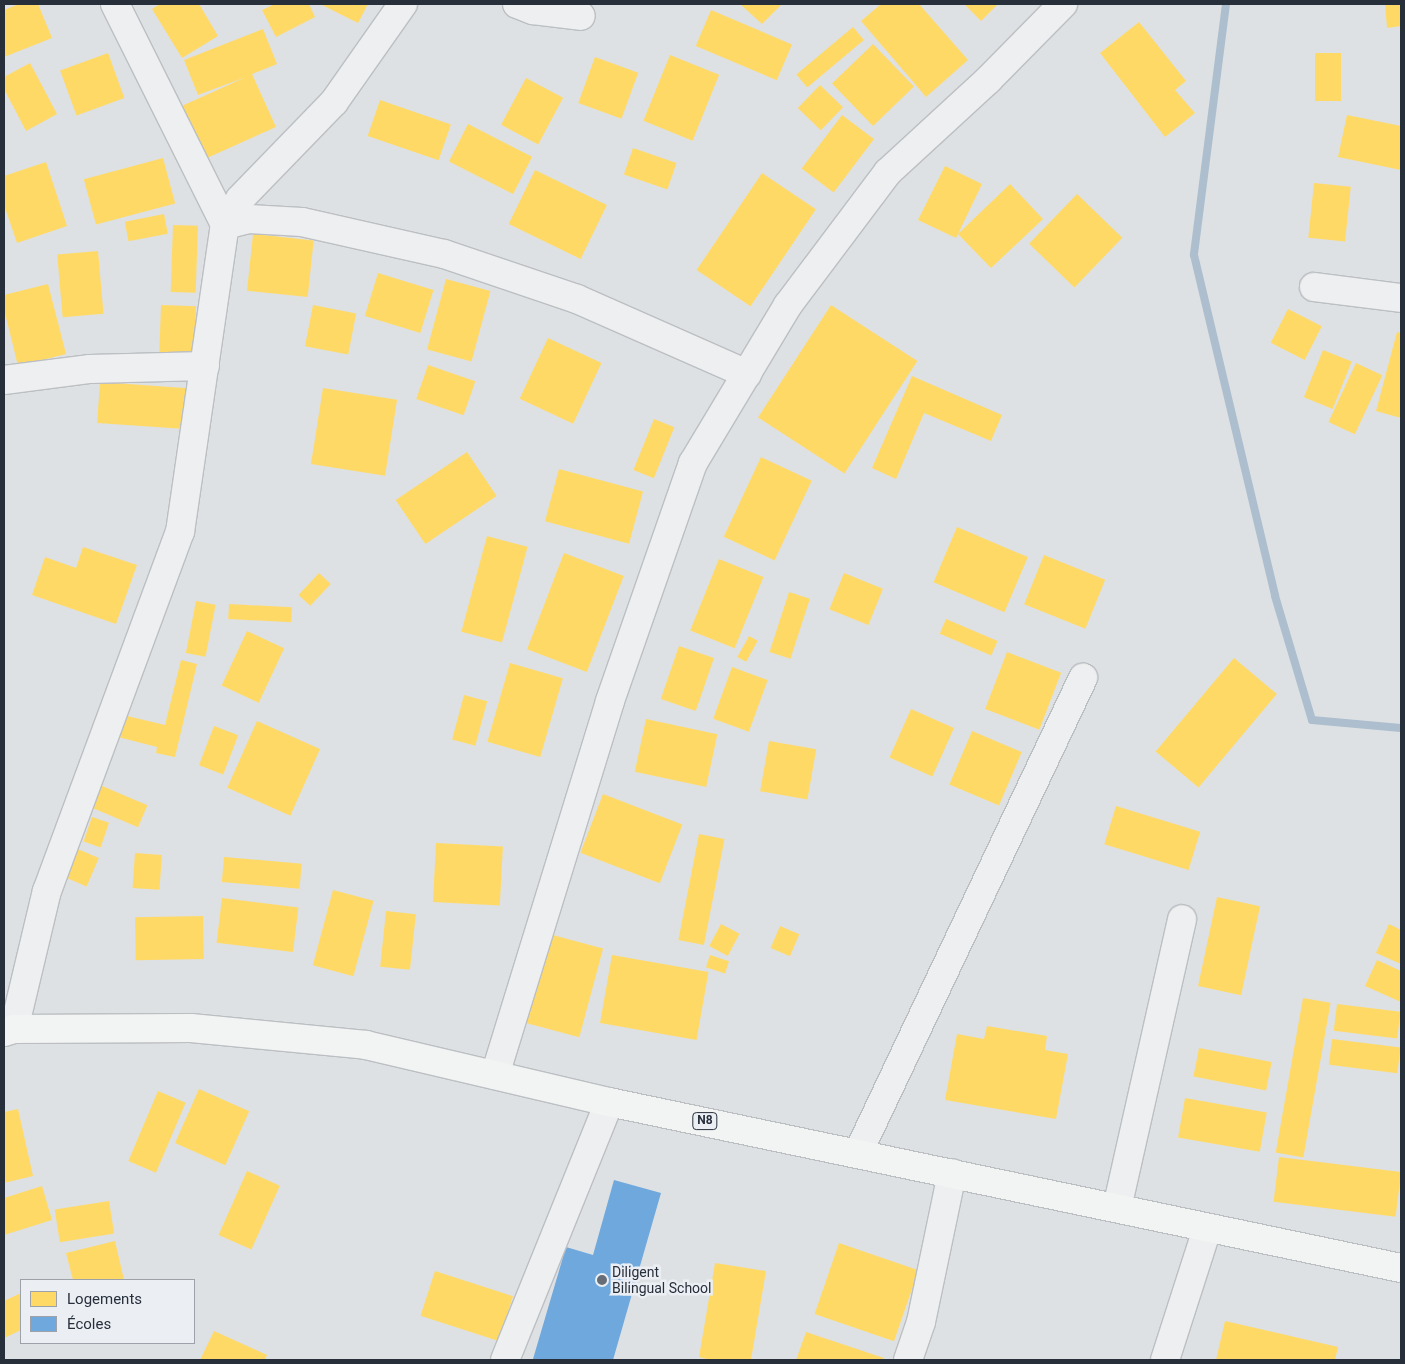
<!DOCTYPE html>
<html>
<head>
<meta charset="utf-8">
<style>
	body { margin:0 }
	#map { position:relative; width:1405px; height:1364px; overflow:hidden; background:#dee1e4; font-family:Roboto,sans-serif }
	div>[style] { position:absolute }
	.homes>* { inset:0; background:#ffd966; transform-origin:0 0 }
	.schools>* { inset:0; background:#6fa8dc }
	.stream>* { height:8px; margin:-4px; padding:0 4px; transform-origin:4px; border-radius:4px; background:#adbece }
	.roads { filter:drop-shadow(1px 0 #bcbfc2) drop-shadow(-1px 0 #bcbfc2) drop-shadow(0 1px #bcbfc2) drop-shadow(0 -1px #bcbfc2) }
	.minor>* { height:28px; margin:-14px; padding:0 14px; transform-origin:14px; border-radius:14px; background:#eeeff0 }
	.highway>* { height:28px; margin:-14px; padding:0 14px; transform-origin:14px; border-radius:14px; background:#f2f4f4 }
	.dots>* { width:14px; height:14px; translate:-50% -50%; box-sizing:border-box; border:2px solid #ebeff4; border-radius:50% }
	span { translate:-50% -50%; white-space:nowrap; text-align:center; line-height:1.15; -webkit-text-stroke:5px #ebeff4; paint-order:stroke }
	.shield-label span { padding:1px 4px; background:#ebeff4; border:1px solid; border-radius:4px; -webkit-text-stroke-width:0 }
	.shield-label { font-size:12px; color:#272f3b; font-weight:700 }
	.poi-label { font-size:14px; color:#272f3b }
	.left { translate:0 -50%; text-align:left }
	.frame { position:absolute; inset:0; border:5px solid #272f3b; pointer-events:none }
	.legend { position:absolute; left:20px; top:1279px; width:175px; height:65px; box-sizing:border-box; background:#ebeff4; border:1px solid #9da2aa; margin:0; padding:6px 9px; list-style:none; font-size:15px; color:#272f3b }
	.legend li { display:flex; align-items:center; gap:10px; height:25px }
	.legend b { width:25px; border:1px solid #9da2aa }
</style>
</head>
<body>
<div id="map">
	<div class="homes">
		<i style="clip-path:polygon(19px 4px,38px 4px,52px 38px,4px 57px,4px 10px)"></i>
		<i style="clip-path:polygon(160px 4px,199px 4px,218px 36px,182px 58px,152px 9px)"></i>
		<i style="clip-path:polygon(275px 4px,309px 4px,315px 17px,276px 37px,262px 10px)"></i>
		<i style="clip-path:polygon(320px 4px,368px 4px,358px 23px)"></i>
		<i style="clip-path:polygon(740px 4px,782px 4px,762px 24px)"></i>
		<i style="clip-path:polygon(881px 4px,919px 4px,968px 60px,926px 97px,861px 21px)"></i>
		<i style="clip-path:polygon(964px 4px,998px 4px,981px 21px)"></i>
		<i style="clip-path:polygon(1385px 4px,1401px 4px,1401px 26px,1387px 28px)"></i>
		<i style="left:711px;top:10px;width:88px;height:39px;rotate:23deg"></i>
		<i style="clip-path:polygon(1139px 22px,1186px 81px,1175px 90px,1195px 113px,1165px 137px,1100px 53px)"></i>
		<i style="left:853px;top:27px;width:17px;height:74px;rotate:50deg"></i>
		<i style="clip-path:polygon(263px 29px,277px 64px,252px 74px,276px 127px,198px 162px,175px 109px,246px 77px,198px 95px,184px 60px)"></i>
		<i style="left:873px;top:44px;width:59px;height:57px;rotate:46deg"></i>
		<i style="left:108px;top:53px;width:48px;height:51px;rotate:70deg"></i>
		<i style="left:1315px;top:53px;width:26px;height:48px"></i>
		<i style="left:670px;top:55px;width:53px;height:71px;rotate:22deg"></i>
		<i style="left:595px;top:57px;width:46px;height:49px;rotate:20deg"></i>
		<i style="clip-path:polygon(30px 63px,57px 114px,26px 131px,4px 89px,4px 77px)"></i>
		<i style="left:526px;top:78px;width:42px;height:53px;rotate:28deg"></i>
		<i style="left:820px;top:85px;width:32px;height:32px;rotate:44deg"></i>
		<i style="left:380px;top:100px;width:75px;height:38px;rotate:19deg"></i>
		<i style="left:842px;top:115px;width:40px;height:67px;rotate:37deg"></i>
		<i style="clip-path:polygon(1347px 115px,1401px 126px,1401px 170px,1338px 157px)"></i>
		<i style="left:468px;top:124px;width:72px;height:42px;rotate:27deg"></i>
		<i style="left:633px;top:148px;width:46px;height:28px;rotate:19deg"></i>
		<i style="left:163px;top:158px;width:47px;height:82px;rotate:75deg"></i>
		<i style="clip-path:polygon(46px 162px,67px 226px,17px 243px,4px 205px,4px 176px)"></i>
		<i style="clip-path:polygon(945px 166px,982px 184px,958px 234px,1010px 184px,1043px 219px,991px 268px,958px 234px,956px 238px,918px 220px)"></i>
		<i style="left:535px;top:170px;width:80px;height:60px;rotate:26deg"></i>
		<i style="left:762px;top:173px;width:65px;height:117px;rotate:34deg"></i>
		<i style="left:1314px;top:183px;width:37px;height:55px;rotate:6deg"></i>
		<i style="left:1077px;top:194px;width:63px;height:69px;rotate:44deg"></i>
		<i style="left:164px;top:214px;width:20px;height:40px;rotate:79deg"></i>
		<i style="left:173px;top:225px;width:25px;height:67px;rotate:2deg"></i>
		<i style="left:253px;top:234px;width:61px;height:57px;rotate:6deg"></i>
		<i style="left:98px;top:251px;width:63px;height:41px;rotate:85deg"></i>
		<i style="left:378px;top:273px;width:58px;height:45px;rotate:17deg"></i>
		<i style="left:446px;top:279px;width:46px;height:73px;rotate:15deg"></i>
		<i style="clip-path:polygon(48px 284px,66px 354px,18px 366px,4px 309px,4px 295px)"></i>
		<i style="left:161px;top:305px;width:35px;height:54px;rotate:2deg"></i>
		<i style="left:313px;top:305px;width:44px;height:42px;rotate:11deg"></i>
		<i style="left:831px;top:305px;width:103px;height:134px;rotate:33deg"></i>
		<i style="left:1288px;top:309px;width:38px;height:38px;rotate:27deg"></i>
		<i style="clip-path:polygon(1397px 332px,1401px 333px,1401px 418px,1376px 411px)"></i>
		<i style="left:548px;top:338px;width:59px;height:67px;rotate:25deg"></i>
		<i style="left:1323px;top:350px;width:31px;height:51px;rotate:22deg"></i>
		<i style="left:1356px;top:363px;width:29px;height:65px;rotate:25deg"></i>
		<i style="left:428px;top:365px;width:50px;height:36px;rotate:19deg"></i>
		<i style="clip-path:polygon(912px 376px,1002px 415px,991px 441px,924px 413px,896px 479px,872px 468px)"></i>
		<i style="left:100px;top:382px;width:88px;height:41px;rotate:4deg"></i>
		<i style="left:323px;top:388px;width:75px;height:77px;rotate:9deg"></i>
		<i style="left:654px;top:419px;width:22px;height:55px;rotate:22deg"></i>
		<i style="left:467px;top:452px;width:53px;height:86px;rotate:56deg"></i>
		<i style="left:761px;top:457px;width:56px;height:88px;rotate:25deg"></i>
		<i style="left:559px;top:469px;width:87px;height:54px;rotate:15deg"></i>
		<i style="left:957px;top:527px;width:77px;height:60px;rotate:23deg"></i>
		<i style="left:487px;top:536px;width:42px;height:99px;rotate:15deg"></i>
		<i style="clip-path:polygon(83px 547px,137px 565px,116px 624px,32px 595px,45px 557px,76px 568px)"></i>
		<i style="left:564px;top:553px;width:64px;height:103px;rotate:21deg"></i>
		<i style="left:1044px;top:555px;width:66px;height:53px;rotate:22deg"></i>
		<i style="left:719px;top:559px;width:48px;height:77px;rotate:22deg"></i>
		<i style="left:319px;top:573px;width:16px;height:30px;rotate:43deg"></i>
		<i style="left:844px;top:573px;width:42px;height:39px;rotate:22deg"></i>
		<i style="left:789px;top:592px;width:22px;height:63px;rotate:18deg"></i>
		<i style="left:196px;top:601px;width:20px;height:53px;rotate:11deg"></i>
		<i style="left:229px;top:604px;width:63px;height:15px;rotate:3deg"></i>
		<i style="left:946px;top:619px;width:56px;height:16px;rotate:23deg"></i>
		<i style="left:247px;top:631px;width:41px;height:60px;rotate:25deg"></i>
		<i style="left:749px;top:636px;width:10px;height:24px;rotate:29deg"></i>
		<i style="left:679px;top:646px;width:37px;height:56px;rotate:19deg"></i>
		<i style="left:1007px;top:652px;width:58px;height:61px;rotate:21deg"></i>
		<i style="left:1234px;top:658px;width:56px;height:122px;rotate:40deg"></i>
		<i style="clip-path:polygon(181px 660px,197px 664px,175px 757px,156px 753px,157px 747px,118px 737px,123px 715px,165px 725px)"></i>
		<i style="left:510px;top:663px;width:55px;height:82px;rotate:16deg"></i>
		<i style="left:732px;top:667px;width:38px;height:55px;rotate:20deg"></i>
		<i style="left:464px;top:695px;width:24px;height:46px;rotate:15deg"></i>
		<i style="left:911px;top:709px;width:47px;height:53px;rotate:24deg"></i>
		<i style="left:646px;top:719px;width:73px;height:54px;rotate:12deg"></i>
		<i style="left:257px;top:721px;width:69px;height:73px;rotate:24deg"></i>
		<i style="left:214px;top:726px;width:26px;height:42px;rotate:21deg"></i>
		<i style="left:972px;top:731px;width:54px;height:58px;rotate:23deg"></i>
		<i style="left:769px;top:741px;width:48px;height:51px;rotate:10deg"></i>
		<i style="left:95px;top:783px;width:57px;height:24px;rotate:23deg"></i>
		<i style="left:603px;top:794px;width:85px;height:63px;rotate:21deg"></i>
		<i style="left:1116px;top:806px;width:88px;height:40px;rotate:17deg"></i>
		<i style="left:92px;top:817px;width:18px;height:26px;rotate:19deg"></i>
		<i style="left:699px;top:834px;width:26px;height:108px;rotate:11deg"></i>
		<i style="left:436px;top:843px;width:67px;height:59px;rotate:3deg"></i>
		<i style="left:73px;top:847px;width:28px;height:31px;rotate:23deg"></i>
		<i style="left:135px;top:853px;width:27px;height:35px;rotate:4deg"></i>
		<i style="left:224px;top:857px;width:78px;height:25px;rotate:5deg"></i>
		<i style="left:333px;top:890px;width:42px;height:78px;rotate:15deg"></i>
		<i style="left:1217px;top:897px;width:44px;height:91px;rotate:12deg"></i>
		<i style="left:222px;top:898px;width:77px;height:45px;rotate:7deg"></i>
		<i style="left:386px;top:911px;width:30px;height:56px;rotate:6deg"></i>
		<i style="left:203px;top:916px;width:43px;height:68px;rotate:89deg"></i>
		<i style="left:721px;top:924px;width:21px;height:25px;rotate:28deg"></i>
		<i style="clip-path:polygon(1389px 924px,1401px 930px,1401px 964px,1376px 953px)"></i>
		<i style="left:780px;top:926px;width:21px;height:24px;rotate:23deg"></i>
		<i style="left:549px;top:934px;width:56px;height:92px;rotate:15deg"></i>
		<i style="left:612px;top:955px;width:98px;height:69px;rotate:10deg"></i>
		<i style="left:710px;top:955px;width:20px;height:13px;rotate:18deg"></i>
		<i style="clip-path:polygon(1377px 960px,1401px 971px,1401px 1002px,1365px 986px)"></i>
		<i style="left:1303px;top:998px;width:28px;height:157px;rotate:10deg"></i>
		<i style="left:1337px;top:1004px;width:64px;height:27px;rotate:7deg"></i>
		<i style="clip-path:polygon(987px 1026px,1047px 1036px,1045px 1050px,1068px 1054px,1056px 1119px,945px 1100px,957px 1034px,984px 1039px)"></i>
		<i style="left:1332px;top:1039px;width:69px;height:26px;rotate:7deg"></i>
		<i style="left:1199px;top:1048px;width:74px;height:29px;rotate:11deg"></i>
		<i style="left:199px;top:1089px;width:55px;height:59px;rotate:24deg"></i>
		<i style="left:158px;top:1091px;width:30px;height:76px;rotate:23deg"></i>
		<i style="left:1185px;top:1098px;width:83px;height:40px;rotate:10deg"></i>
		<i style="clip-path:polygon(18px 1109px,33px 1176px,4px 1183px,4px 1112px)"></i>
		<i style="left:1279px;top:1157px;width:123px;height:45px;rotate:7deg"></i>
		<i style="left:247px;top:1171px;width:36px;height:70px;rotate:24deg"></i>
		<i style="clip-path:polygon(42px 1186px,52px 1220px,4px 1235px,4px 1198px)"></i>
		<i style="left:109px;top:1201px;width:33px;height:55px;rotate:81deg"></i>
		<i style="clip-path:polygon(115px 1241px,124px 1280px,73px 1280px,66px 1253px)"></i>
		<i style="left:839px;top:1243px;width:84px;height:75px;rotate:19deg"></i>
		<i style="clip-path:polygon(715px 1263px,766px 1271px,751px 1360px,711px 1360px,699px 1357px)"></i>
		<i style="left:435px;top:1271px;width:82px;height:47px;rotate:18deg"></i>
		<i style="clip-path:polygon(21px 1293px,21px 1330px,4px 1338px,4px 1301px)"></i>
		<i style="clip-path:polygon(1225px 1321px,1338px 1347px,1335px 1360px,1216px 1360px)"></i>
		<i style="clip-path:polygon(214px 1331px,267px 1355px,265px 1360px,200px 1360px)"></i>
		<i style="clip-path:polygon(806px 1332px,884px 1358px,883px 1360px,796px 1360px)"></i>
	</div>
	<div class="schools">
		<i style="clip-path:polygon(614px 1180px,661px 1193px,613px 1360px,533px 1359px,566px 1247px,593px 1255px)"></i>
	</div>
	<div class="stream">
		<i style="left:1226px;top:4px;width:253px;rotate:97.3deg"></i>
		<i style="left:1194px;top:255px;width:350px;rotate:76.6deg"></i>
		<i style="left:1275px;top:596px;width:129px;rotate:73.4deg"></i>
		<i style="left:1312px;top:720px;width:89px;rotate:5.1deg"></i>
	</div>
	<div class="roads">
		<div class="minor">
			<i style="left:115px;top:4px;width:247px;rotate:63.5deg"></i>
			<i style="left:225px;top:225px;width:25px;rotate:-14deg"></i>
			<i style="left:249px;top:219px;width:53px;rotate:3.2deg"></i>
			<i style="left:302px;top:222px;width:146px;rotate:12.7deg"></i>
			<i style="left:444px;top:254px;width:140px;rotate:18.7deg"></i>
			<i style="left:577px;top:299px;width:186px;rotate:23.8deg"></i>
			<i style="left:517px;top:4px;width:17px;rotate:21deg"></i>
			<i style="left:533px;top:10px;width:48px;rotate:7.1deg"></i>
			<i style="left:1314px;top:287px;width:88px;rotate:7.2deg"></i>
			<i style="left:4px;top:380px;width:87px;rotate:-7.3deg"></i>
			<i style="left:90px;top:369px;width:115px;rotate:-1.5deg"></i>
			<i style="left:14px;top:1029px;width:142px;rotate:-76.6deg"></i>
			<i style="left:47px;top:891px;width:383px;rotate:-69.7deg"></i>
			<i style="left:180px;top:532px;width:310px;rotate:-81.7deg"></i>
			<i style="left:225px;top:225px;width:30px;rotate:-60deg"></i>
			<i style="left:240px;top:199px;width:135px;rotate:-45.9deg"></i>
			<i style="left:334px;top:102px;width:120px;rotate:-54.9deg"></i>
			<i style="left:495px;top:1075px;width:391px;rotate:-72.9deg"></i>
			<i style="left:610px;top:701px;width:252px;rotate:-70.8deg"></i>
			<i style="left:693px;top:463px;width:184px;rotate:-59deg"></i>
			<i style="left:788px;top:305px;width:166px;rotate:-53.1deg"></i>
			<i style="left:888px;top:172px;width:136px;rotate:-42.6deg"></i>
			<i style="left:988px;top:80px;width:107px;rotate:-45.4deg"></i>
			<i style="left:858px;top:1153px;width:526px;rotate:-64.65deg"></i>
			<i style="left:1117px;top:1208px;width:296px;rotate:-77.3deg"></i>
			<i style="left:505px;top:1360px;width:278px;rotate:-68deg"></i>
			<i style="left:908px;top:1360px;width:40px;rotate:-71.1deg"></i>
			<i style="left:921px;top:1322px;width:152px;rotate:-78.2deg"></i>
			<i style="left:1165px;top:1360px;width:138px;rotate:-72.2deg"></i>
		</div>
		<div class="highway">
			<i style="left:4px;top:1032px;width:10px;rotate:-17deg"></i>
			<i style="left:14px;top:1029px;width:177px;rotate:-0.3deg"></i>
			<i style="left:191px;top:1028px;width:176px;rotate:5.5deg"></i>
			<i style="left:366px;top:1045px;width:250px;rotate:13.2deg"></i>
			<i style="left:609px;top:1102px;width:809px;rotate:11.84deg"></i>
		</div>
	</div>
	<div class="dots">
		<i style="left:602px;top:1280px;background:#676d76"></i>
	</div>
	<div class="shield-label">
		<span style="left:705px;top:1121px">N8</span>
	</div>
	<div class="poi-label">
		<span class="left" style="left:612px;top:1280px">Diligent<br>Bilingual School</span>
	</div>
	<div class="frame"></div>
	<ul class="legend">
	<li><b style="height:14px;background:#ffd966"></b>Logements</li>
	<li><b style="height:14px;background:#6fa8dc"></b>Écoles</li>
	</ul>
</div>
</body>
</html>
